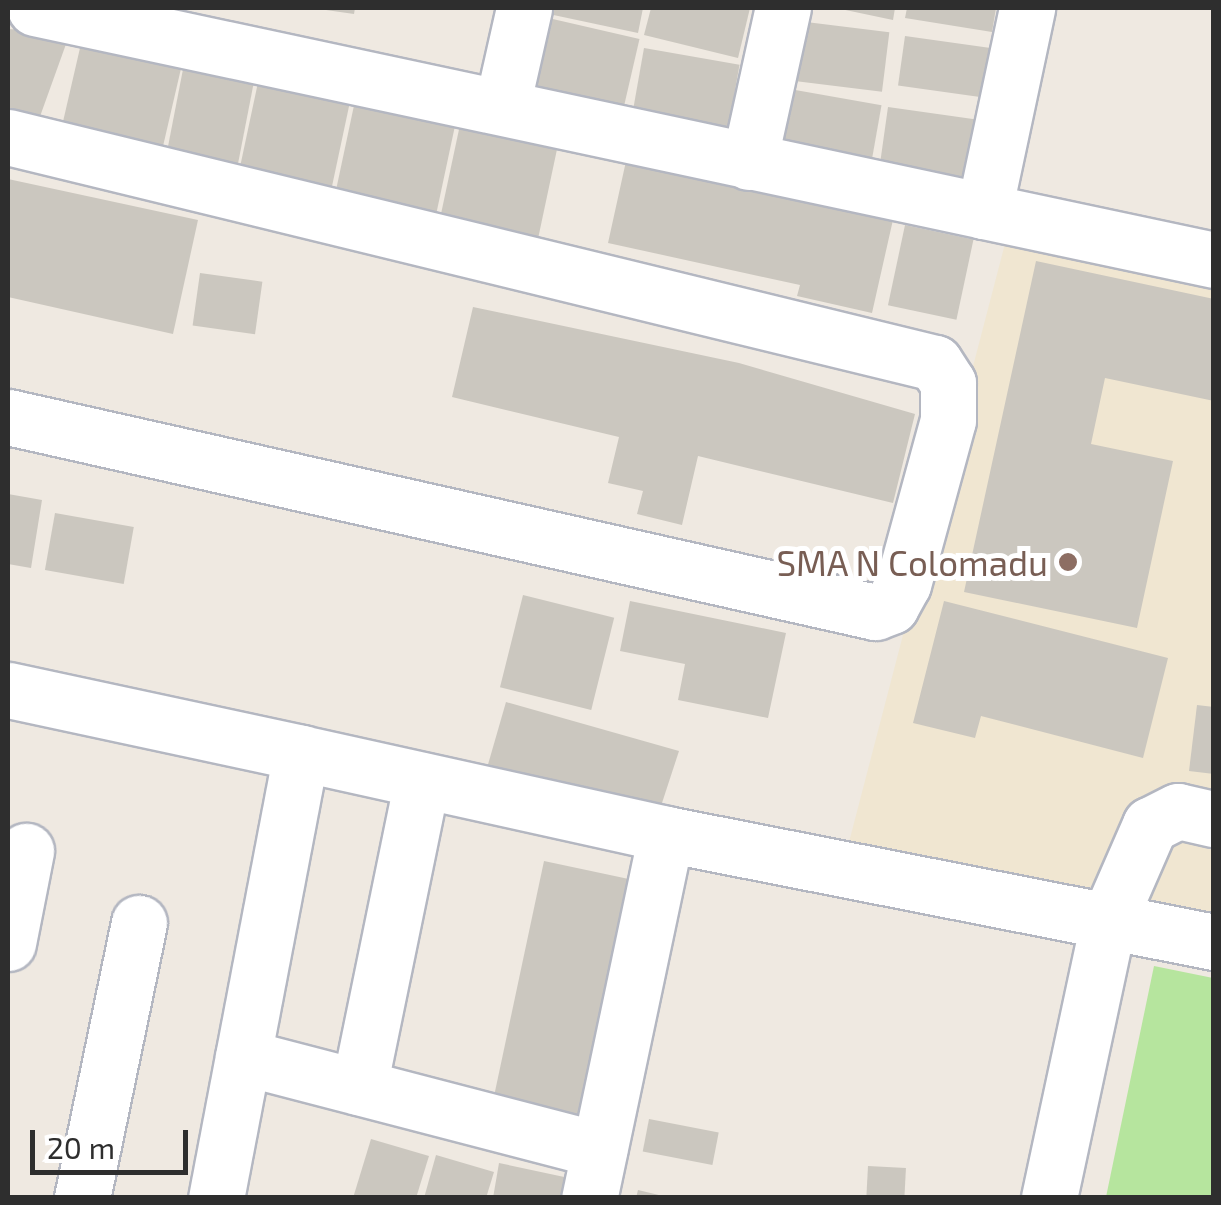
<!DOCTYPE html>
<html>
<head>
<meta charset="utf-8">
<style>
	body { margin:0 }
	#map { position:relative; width:1221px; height:1205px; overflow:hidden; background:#efe9e1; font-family:"Exo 2",sans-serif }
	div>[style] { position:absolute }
	.education>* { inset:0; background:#f0e6d1 }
	.green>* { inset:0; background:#b6e59e }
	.building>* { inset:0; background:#cbc7bf; transform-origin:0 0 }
	.roads { filter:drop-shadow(2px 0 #b4b7c1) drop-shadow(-2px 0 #b4b7c1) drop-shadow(0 2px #b4b7c1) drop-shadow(0 -2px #b4b7c1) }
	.minor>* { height:55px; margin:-27.5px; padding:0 27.5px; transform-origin:27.5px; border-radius:27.5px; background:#fff }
	.dots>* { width:28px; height:28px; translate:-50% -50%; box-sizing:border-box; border:5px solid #fff; border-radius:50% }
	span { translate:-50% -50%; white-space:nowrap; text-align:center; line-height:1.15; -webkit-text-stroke:10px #fff; paint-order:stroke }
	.education-label { font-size:35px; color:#785e54 }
	.right { translate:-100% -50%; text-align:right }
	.frame { position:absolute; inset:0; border:10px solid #2e2e2e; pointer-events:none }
	.scale { position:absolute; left:30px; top:1130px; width:158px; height:45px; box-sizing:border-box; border:5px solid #2e2e2e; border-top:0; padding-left:12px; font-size:30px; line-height:35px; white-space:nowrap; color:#2e2e2e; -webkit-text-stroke:8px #fff; paint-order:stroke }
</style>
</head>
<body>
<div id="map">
	<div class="education">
		<i style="clip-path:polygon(1007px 236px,1213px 278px,1213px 926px,848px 846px)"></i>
	</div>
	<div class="green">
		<i style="clip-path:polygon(1154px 966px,1213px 978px,1213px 1197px,1106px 1197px)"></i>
	</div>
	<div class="building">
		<i style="clip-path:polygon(312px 8px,355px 8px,354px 14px)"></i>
		<i style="clip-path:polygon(546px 8px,643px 8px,638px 33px,544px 13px)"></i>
		<i style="clip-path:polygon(651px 8px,750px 8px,738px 58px,644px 35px)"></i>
		<i style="clip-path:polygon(836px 8px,895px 8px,893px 20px)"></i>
		<i style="clip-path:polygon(907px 8px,996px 8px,992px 32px,905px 18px)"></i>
		<i style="left:544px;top:17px;width:98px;height:82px;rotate:13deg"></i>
		<i style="left:798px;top:21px;width:92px;height:60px;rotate:7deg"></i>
		<i style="clip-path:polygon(8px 29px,70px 33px,38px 122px,8px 116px)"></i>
		<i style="left:83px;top:35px;width:103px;height:101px;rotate:13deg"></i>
		<i style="left:905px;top:36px;width:90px;height:50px;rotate:8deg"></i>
		<i style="left:644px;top:48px;width:97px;height:75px;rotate:10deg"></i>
		<i style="left:185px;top:59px;width:72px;height:97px;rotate:11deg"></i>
		<i style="left:260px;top:73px;width:94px;height:101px;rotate:12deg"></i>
		<i style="left:784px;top:88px;width:99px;height:72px;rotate:10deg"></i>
		<i style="left:356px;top:96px;width:103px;height:97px;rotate:12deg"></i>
		<i style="left:888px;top:107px;width:91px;height:67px;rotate:8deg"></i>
		<i style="left:461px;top:120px;width:100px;height:98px;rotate:12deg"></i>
		<i style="clip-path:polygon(628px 152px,897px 202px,872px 313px,797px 296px,800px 285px,608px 243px)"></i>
		<i style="clip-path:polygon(8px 179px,198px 220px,173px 334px,8px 297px)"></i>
		<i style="left:905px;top:225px;width:70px;height:82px;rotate:12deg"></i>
		<i style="clip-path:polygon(1036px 261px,1214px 299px,1214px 401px,1105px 378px,1091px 444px,1173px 461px,1137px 628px,964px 592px)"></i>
		<i style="left:200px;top:273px;width:63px;height:53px;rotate:8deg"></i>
		<i style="clip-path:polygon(473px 307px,739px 363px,915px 414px,893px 503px,698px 456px,682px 525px,637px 514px,643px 491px,608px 483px,619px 437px,452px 397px)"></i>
		<i style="clip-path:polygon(8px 494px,42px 500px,31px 568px,8px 564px)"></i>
		<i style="left:55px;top:513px;width:80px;height:58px;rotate:10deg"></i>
		<i style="left:523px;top:595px;width:94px;height:95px;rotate:14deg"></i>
		<i style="clip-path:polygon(630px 601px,786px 633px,768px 718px,678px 700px,685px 664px,620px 651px)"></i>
		<i style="clip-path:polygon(944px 601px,1168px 658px,1143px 758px,981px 716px,975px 738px,913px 723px)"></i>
		<i style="clip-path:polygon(506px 702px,679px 751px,661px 806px,487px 768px)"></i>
		<i style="clip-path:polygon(1197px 705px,1214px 707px,1214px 774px,1189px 771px)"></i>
		<i style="left:544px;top:861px;width:89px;height:243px;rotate:12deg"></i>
		<i style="left:649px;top:1119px;width:71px;height:33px;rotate:11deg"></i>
		<i style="clip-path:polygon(371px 1139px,429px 1156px,416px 1198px,353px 1198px)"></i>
		<i style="clip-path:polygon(436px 1155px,494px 1172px,486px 1198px,424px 1198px)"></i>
		<i style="clip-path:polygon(499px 1163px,583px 1181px,580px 1198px,493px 1198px)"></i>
		<i style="left:868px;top:1166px;width:38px;height:29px;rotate:3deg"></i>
		<i style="clip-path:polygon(638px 1190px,663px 1196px,663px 1198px,636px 1198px)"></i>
	</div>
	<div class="roads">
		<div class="minor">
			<i style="left:35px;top:8px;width:970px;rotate:12.07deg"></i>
			<i style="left:984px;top:211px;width:208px;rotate:-78deg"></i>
			<i style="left:502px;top:106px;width:100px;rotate:-77.3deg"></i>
			<i style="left:8px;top:137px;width:954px;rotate:13.7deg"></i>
			<i style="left:935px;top:363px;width:24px;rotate:57deg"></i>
			<i style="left:948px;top:383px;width:37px;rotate:90deg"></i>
			<i style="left:948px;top:420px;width:170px;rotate:105.3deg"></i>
			<i style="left:903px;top:584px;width:25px;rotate:119deg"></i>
			<i style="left:891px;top:606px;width:17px;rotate:159deg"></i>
			<i style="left:875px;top:612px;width:889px;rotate:-167.32deg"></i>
			<i style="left:749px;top:162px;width:158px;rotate:-77.6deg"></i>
			<i style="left:984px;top:211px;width:235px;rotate:12deg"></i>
			<i style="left:8px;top:690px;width:300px;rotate:12.1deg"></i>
			<i style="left:301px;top:753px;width:453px;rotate:100.8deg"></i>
			<i style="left:301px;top:753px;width:374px;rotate:12.5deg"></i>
			<i style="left:666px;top:834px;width:372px;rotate:101.9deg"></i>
			<i style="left:666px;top:834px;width:559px;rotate:11.15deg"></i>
			<i style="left:8px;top:943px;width:94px;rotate:-78.9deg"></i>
			<i style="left:243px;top:1057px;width:368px;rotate:14.6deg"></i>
			<i style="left:359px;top:1087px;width:313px;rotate:-78.4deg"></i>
			<i style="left:82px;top:1198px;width:281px;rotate:-78.3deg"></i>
			<i style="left:1049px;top:1198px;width:285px;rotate:-77.9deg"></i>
			<i style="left:1109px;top:919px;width:103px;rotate:-66.4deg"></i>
			<i style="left:1150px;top:825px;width:31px;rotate:-27deg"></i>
			<i style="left:1178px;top:811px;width:37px;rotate:13deg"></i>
		</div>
	</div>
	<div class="dots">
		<i style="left:1068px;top:562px;background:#8d6e63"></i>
	</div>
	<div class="education-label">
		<span class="right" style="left:1048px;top:562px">SMA N Colomadu</span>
	</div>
	<div class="frame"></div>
	<div class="scale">20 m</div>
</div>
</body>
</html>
